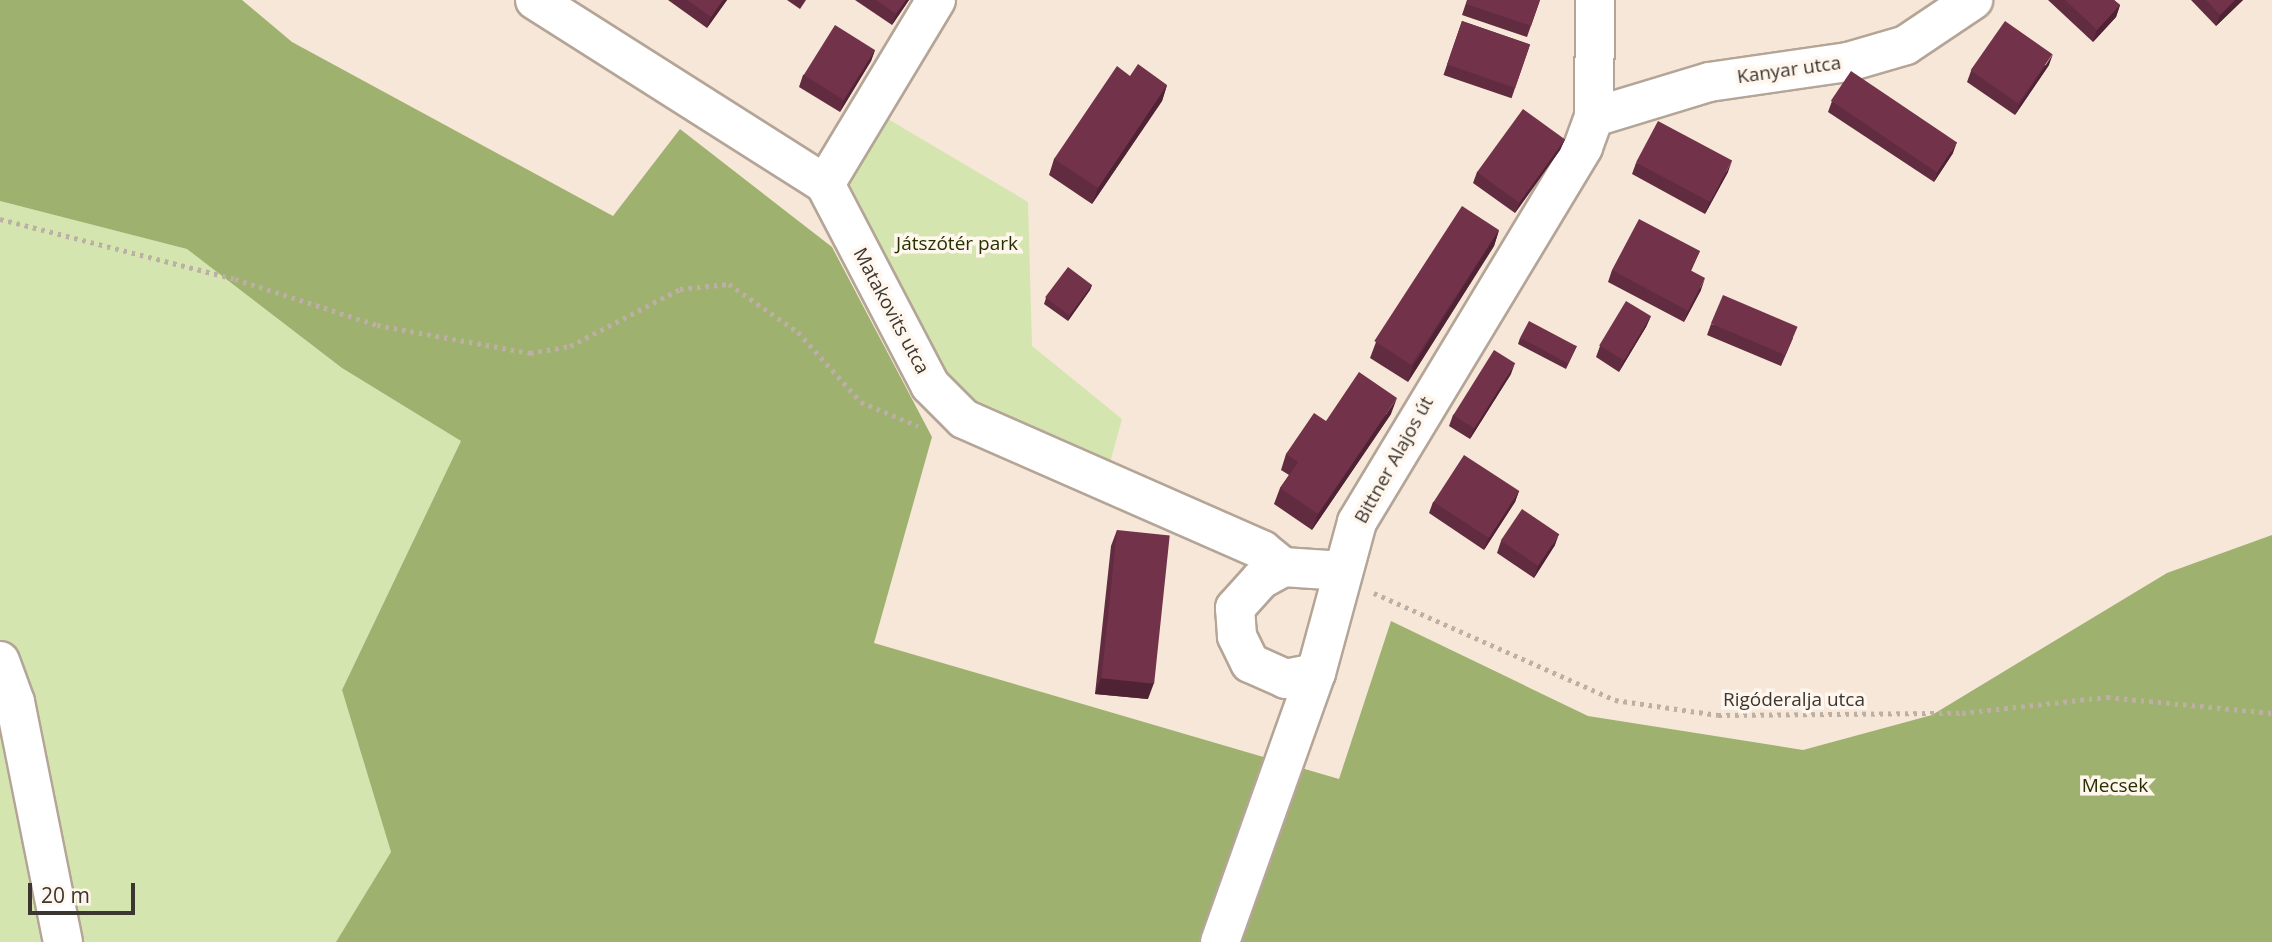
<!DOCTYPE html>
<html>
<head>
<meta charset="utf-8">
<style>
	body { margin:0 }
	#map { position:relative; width:2272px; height:942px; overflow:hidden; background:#f7e7d8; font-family:"Open Sans",sans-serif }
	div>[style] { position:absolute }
	.green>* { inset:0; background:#d4e5b0 }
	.forest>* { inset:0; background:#9eb16f }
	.path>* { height:4.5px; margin-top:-2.25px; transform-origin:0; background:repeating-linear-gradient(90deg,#bcafa3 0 3.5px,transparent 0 8.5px) }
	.roads { filter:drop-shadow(2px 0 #b4a597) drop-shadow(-2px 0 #b4a597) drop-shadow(0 2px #b4a597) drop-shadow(0 -2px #b4a597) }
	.minor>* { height:38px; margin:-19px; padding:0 19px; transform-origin:19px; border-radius:19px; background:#fff }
	.wall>* { inset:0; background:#612b40; transform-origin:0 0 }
	.shaded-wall>* { inset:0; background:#4f2334 }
	.building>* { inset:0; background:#71324a; transform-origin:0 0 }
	span { translate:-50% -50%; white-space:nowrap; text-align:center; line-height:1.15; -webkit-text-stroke:7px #fff6ed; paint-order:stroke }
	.street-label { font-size:19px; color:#3c3630 }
	.park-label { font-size:19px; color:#263100 }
	.scale { position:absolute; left:28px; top:883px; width:107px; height:32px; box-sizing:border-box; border:4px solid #3c3630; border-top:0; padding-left:9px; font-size:21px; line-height:24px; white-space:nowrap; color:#3c3630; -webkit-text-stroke:5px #fff6ed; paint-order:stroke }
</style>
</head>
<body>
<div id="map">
	<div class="green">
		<i style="clip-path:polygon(888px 119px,1028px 202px,1032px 346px,1122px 419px,1110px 463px,963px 399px,843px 190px)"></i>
		<i style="clip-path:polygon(0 201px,187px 249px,342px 368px,461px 441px,342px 690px,391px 852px,336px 942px,0 942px)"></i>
	</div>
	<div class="forest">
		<i style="clip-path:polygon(0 0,242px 0,292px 42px,613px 216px,680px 129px,832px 247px,932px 437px,874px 643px,1339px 779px,1391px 621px,1588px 716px,1803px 750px,1932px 715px,2167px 573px,2272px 535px,2272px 942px,336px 942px,391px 852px,342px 690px,461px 441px,342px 368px,187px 249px,0 201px)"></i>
	</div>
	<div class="path">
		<i style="left:0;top:219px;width:243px;rotate:14.3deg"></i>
		<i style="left:235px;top:279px;width:149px;rotate:17.9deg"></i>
		<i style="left:377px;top:325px;width:156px;rotate:10.4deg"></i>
		<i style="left:530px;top:353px;width:41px;rotate:-9.9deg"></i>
		<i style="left:570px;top:346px;width:124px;rotate:-27.4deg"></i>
		<i style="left:680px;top:289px;width:49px;rotate:-5.8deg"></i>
		<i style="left:729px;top:284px;width:84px;rotate:34.8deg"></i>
		<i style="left:798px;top:332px;width:94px;rotate:48deg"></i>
		<i style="left:861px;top:402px;width:62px;rotate:22.8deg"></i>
		<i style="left:1374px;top:593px;width:264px;rotate:23.9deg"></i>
		<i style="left:1615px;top:700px;width:104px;rotate:8.3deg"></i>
		<i style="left:1718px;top:715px;width:244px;rotate:-0.5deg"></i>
		<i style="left:1962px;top:713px;width:146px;rotate:-6.3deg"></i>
		<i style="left:2107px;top:697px;width:166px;rotate:5.5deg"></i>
	</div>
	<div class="roads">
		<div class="minor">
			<i style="left:535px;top:0;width:343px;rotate:32.4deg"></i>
			<i style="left:936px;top:0;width:215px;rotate:121.1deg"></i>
			<i style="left:825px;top:184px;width:227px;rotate:62.4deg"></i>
			<i style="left:930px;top:385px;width:48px;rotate:45deg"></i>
			<i style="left:964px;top:419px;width:326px;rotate:23.7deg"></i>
			<i style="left:1262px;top:550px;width:27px;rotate:39deg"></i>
			<i style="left:1594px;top:117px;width:120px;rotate:-16.9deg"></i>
			<i style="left:1709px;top:82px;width:140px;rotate:-8.2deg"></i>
			<i style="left:1848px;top:62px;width:60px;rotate:-16.3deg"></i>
			<i style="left:1906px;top:45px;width:81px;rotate:-33.9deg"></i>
			<i style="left:0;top:661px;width:44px;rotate:69.9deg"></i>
			<i style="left:15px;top:702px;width:245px;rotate:78.7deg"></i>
			<i style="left:1316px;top:673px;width:31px;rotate:169deg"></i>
			<i style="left:1286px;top:679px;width:39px;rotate:-156deg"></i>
			<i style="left:1250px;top:663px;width:30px;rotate:-116deg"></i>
			<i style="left:1237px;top:636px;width:28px;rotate:-94deg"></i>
			<i style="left:1235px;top:608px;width:38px;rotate:-48deg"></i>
			<i style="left:1260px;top:580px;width:26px;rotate:-29deg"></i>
			<i style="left:1283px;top:567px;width:60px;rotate:3.8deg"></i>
			<i style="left:1220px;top:942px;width:286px;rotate:-70.4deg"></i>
			<i style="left:1316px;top:673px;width:156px;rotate:-74.8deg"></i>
			<i style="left:1357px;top:522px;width:438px;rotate:-58.9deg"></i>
			<i style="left:1583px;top:147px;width:32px;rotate:-70deg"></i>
			<i style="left:1594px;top:117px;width:117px;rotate:-89.5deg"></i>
		</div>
	</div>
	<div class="wall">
		<i style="clip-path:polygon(668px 0,727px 0,707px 28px)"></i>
		<i style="clip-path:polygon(787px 0,806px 0,800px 9px)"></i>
		<i style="clip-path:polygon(855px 0,909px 0,892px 25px)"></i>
		<i style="clip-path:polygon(1467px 0,1540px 0,1527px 37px,1462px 15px)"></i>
		<i style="clip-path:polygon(2048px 0,2114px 0,2120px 5px,2116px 17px,2093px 42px)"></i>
		<i style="clip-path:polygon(2191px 0,2243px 0,2216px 26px)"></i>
		<i style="left:1462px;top:21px;width:72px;height:57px;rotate:19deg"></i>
		<i style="clip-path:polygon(875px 50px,871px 61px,840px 112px,799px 87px,803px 75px)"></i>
		<i style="clip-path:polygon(2049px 65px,2015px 115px,1967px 82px,1971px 71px)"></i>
		<i style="clip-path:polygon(1167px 85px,1162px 101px,1092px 204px,1049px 175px,1054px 159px)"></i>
		<i style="clip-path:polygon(1832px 101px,1953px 153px,1934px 182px,1828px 112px)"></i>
		<i style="clip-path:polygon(1565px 139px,1560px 150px,1515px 213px,1473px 183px,1477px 172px)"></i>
		<i style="clip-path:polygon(1636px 163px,1728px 172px,1705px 214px,1632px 174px)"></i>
		<i style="clip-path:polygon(1499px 230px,1494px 246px,1408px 382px,1370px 358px,1376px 342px)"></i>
		<i style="clip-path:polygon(1700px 251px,1691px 271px,1701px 290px,1684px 322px,1608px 282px,1612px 270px)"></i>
		<i style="clip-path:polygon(1092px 285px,1090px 290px,1068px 321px,1044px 304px,1046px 298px)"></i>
		<i style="clip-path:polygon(1651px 316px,1646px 327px,1619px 372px,1596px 357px,1600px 346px)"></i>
		<i style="clip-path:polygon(1711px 324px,1793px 338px,1781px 366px,1707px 335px)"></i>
		<i style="clip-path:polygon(1520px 338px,1577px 346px,1566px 369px,1518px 344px)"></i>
		<i style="clip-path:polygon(1511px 374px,1470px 439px,1449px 426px,1453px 415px)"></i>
		<i style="clip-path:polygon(1391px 414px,1312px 530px,1274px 504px,1280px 488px,1289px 475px,1281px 470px,1286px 454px,1326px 421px)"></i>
		<i style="clip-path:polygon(1519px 491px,1515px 502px,1484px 550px,1429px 513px,1433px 502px)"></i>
		<i style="clip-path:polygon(1117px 530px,1148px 699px,1095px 694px,1111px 546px)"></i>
		<i style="clip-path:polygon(1501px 541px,1555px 545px,1534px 578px,1497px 553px)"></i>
	</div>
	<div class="shaded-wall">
		<i style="clip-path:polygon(723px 0,727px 0,707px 28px,711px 17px)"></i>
		<i style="clip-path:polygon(906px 0,909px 0,892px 25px,896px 14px)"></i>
		<i style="clip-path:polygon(2235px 0,2243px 0,2216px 26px,2220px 15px)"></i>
		<i style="clip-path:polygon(2120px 5px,2116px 17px,2093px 42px,2097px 30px)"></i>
		<i style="clip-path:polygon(875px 50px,871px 61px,840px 112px,844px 101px)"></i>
		<i style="clip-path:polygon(2053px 54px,2049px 65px,2015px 115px,2020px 104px)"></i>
		<i style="clip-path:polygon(1167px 85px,1162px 101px,1092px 204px,1098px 188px)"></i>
		<i style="clip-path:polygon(1565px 139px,1560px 150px,1515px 213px,1520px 202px)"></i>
		<i style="clip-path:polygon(1957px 142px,1953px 153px,1934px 182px,1938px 171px)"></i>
		<i style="clip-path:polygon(1732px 161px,1728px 172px,1705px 214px,1709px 203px)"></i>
		<i style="clip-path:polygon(1499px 230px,1494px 246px,1408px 382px,1413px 366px)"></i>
		<i style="clip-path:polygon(1705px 278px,1701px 290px,1684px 322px,1688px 311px)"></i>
		<i style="clip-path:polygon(1092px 285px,1090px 290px,1068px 321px,1070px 315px)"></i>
		<i style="clip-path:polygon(1651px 316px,1646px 327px,1619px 372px,1624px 360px)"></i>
		<i style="clip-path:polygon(1515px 363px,1511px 374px,1470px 439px,1474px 428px)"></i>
		<i style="clip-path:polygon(1397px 398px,1391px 414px,1312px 530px,1318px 514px)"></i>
		<i style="clip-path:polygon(1519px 491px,1515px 502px,1484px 550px,1488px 538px)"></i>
		<i style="clip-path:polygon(1559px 534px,1555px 545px,1534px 578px,1538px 566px)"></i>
		<i style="clip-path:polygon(1101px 678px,1154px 683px,1148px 699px,1095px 694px)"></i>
	</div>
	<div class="building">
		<i style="clip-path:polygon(687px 0,723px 0,711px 17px)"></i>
		<i style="clip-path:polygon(876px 0,906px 0,896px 14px)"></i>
		<i style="clip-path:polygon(1468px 0,1540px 0,1531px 26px,1466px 4px)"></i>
		<i style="clip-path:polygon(2065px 0,2114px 0,2120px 5px,2097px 30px)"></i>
		<i style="clip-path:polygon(2206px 0,2235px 0,2220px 15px)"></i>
		<i style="left:1462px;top:21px;width:72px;height:46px;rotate:19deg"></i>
		<i style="left:2005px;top:21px;width:58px;height:60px;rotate:35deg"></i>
		<i style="left:835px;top:25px;width:47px;height:59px;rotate:32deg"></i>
		<i style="clip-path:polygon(1138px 64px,1167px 85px,1098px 188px,1054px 159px,1117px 66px,1130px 76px)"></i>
		<i style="left:1851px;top:71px;width:128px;height:36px;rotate:34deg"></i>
		<i style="left:1523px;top:109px;width:52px;height:78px;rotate:36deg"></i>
		<i style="left:1658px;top:121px;width:84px;height:47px;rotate:28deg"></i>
		<i style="left:1462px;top:206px;width:44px;height:161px;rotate:33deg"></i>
		<i style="clip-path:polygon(1639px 219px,1700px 251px,1690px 270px,1705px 278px,1688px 311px,1612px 270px)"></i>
		<i style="left:1068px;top:267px;width:30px;height:38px;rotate:37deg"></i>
		<i style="left:1723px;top:295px;width:81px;height:31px;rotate:23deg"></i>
		<i style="left:1626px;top:301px;width:29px;height:52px;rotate:31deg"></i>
		<i style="left:1529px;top:321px;width:54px;height:19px;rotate:28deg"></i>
		<i style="left:1494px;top:350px;width:25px;height:77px;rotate:32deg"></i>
		<i style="clip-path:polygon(1359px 372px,1397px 398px,1318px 514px,1280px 488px,1298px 462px,1286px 454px,1314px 413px,1326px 421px)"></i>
		<i style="left:1464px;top:455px;width:66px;height:56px;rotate:33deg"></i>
		<i style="left:1522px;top:509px;width:45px;height:38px;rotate:34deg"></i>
		<i style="left:1117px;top:530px;width:53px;height:149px;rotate:6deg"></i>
	</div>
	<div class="street-label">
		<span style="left:1789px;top:70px;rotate:-8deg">Kanyar utca</span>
		<span style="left:891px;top:311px;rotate:62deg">Matakovits utca</span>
		<span style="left:1394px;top:460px;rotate:-61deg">Bittner Alajos út</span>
		<span style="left:1794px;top:700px">Rigóderalja utca</span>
	</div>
	<div class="park-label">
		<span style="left:957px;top:244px">Játszótér park</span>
		<span style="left:2115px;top:786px">Mecsek</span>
	</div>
	<div class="scale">20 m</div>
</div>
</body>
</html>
